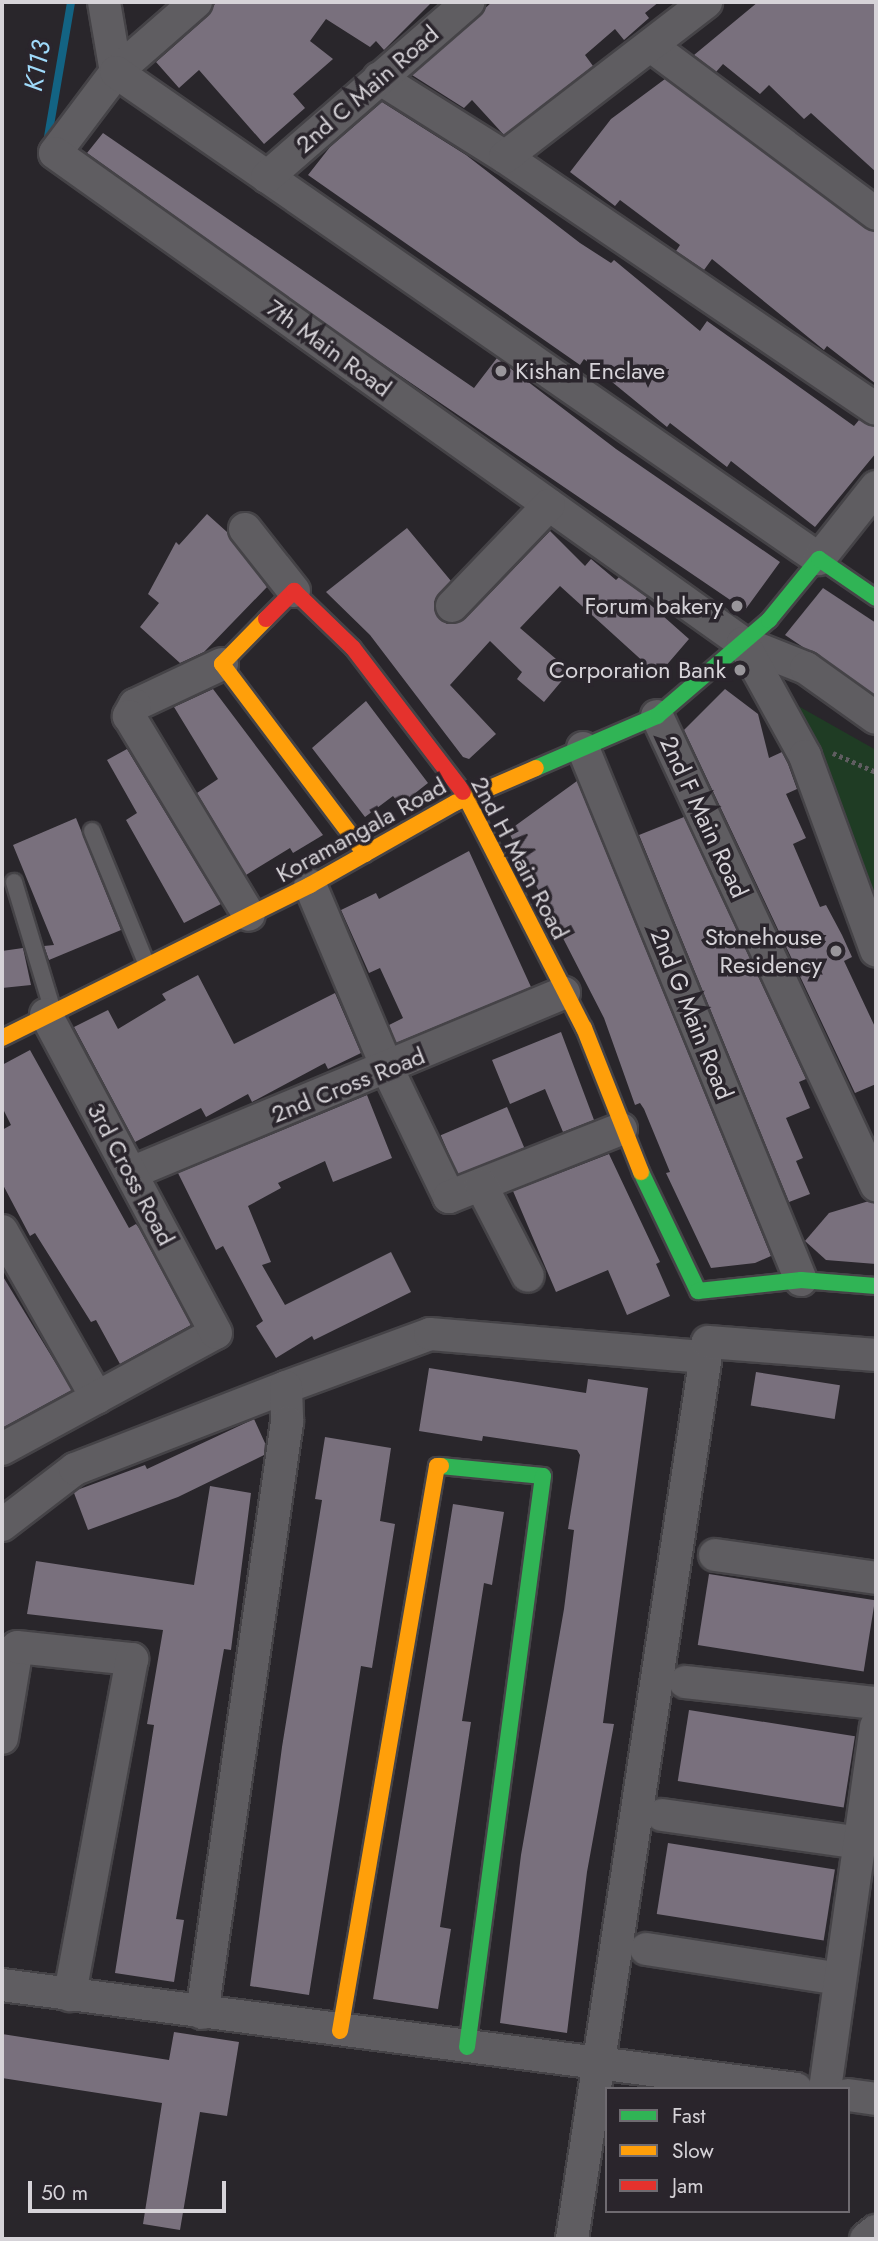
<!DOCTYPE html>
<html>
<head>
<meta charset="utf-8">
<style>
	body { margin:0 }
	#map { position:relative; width:878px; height:2241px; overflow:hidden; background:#29262b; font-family:Jost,sans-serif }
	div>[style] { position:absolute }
	.green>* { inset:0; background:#1f3c24 }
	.stream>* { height:8px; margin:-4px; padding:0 4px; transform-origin:4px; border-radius:4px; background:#136383 }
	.building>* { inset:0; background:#79707d; transform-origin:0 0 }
	.path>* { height:4.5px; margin-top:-2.25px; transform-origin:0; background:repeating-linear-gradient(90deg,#5f5d60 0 3.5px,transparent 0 7px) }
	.roads { filter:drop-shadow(2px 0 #454347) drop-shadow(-2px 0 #454347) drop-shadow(0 2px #454347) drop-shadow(0 -2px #454347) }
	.lane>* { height:16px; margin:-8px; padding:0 8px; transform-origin:8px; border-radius:8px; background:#5f5d61 }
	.street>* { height:32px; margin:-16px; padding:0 16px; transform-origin:16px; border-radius:16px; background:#5f5d61 }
	.fast>* { height:16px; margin:-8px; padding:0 8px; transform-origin:8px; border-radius:8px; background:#30b455 }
	.slow>* { height:16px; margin:-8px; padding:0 8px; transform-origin:8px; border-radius:8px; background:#ff9f0a }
	.jam>* { height:16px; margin:-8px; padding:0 8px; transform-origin:8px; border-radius:8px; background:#e5322d }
	.dots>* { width:19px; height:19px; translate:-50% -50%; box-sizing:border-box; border:4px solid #2a252c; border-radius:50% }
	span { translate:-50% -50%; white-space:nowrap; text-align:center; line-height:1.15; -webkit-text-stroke:7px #2a252c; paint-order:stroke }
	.street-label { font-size:24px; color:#d6d3d8 }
	.poi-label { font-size:24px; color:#d6d3d8 }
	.left { translate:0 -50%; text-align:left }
	.right { translate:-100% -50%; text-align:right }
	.water-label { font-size:26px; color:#9fdafa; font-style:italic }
	.frame { position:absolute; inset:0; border:4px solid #d6d3d8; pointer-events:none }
	.legend { position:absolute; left:605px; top:2087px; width:245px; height:126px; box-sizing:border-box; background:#2a252c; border:2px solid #6f6b71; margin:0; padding:9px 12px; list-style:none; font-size:21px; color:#d6d3d8 }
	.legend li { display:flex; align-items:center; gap:14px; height:35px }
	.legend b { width:35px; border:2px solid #6f6b71 }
	.scale { position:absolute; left:28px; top:2181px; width:198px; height:32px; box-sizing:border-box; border:4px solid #d6d3d8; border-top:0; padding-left:9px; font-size:21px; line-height:24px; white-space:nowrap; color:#d6d3d8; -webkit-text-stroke:5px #2a252c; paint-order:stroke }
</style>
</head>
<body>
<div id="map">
	<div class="green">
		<i style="clip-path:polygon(784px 698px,876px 750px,876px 919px)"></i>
	</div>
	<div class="stream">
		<i style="left:48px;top:137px;width:137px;rotate:-80.3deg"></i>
	</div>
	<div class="building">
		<i style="clip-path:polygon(216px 2px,432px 2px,384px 50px,376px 41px,370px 47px,326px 19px,310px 41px,333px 59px,293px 94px,305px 108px,264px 144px,199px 70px,179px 88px,156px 62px,208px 16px)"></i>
		<i style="clip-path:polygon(492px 2px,659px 2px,645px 13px,649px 18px,624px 40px,615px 29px,585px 55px,593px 66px,504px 135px,472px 100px,464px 108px,412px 75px)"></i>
		<i style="clip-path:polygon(758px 2px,876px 2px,876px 172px,811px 113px,804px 119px,769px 85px,760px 94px,723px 64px,716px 72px,694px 55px)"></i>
		<i style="clip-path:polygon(665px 79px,876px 233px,876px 384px,827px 346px,824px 350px,712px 259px,704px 270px,676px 251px,680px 245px,620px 200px,615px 206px,570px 172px,611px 119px)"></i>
		<i style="clip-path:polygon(382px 102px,466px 155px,580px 243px,611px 263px,614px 260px,700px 331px,707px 321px,854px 426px,859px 420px,876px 427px,876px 453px,815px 527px,731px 461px,727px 467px,670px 423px,667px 427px,584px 359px,580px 365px,308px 175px,330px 147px)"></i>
		<i style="clip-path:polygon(103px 133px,474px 388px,497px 358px,616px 449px,780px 562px,745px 610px,358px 347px,87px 153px)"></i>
		<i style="clip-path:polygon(207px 514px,227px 532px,267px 587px,204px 652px,180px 663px,140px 627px,159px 603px,148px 594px,176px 542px,179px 545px)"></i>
		<i style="clip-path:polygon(407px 528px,451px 581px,434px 602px,435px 612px,447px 624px,465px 619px,550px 531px,585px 566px,591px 559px,616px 580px,619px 577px,647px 597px,645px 600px,689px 639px,658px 675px,560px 586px,520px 628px,570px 671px,544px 702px,517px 679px,522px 672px,490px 641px,450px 685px,496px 734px,469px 759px,463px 757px,370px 635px,326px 592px)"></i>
		<i style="clip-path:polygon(823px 588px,876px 623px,876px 696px,785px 635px)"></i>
		<i style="clip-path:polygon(213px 689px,323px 835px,293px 853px,290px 848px,246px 875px,197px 793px,218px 779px,174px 707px)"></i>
		<i style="clip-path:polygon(725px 689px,758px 714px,769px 758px,782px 752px,788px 764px,797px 789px,786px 794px,806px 838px,793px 844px,820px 907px,826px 905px,842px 935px,852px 957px,844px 961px,876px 1029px,876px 1084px,855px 1093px,684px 730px)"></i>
		<i style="clip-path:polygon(366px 701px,428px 783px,400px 805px,393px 796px,365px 817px,312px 748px)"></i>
		<i style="clip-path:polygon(127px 749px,221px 904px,184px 923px,126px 820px,137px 813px,107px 760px)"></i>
		<i style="clip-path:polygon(577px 781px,771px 1256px,755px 1263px,711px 1268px,666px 1173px,670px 1172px,644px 1109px,640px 1103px,635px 1105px,604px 1018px,508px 831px)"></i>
		<i style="clip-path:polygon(684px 817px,806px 1079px,799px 1082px,810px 1108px,786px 1118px,803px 1158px,796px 1161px,810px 1194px,789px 1202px,639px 835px)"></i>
		<i style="clip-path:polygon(76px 818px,121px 930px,49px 960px,44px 946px,54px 945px,13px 845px)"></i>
		<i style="clip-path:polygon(469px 851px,531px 987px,396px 1043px,389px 1025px,403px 1018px,380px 968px,369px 973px,341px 910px,376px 893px,379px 899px)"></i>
		<i style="clip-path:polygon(23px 948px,31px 985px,2px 988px,2px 951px)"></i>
		<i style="clip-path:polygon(198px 975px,234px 1044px,335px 993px,361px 1053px,328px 1069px,325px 1063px,252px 1102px,248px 1094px,206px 1117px,201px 1108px,135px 1142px,74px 1027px,108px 1010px,118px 1029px,166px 1000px,162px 994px)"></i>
		<i style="clip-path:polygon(561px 1032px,594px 1120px,563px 1132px,545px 1089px,510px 1104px,492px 1060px)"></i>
		<i style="clip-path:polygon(30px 1050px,129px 1228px,136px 1224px,139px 1228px,191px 1325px,120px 1364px,96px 1320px,91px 1322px,35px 1233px,30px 1236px,2px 1183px,2px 1130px,11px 1125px,2px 1107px,2px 1065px)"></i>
		<i style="clip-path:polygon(367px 1095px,392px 1158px,333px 1182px,325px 1161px,278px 1183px,281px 1188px,248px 1206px,271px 1262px,262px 1265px,285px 1305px,391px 1252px,411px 1292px,314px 1340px,312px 1336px,276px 1358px,256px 1326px,263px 1321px,223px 1246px,216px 1250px,178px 1173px)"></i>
		<i style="left:507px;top:1107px;width:44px;height:72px;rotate:67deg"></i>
		<i style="clip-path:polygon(609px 1154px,660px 1262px,656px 1264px,670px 1296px,627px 1315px,608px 1270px,556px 1292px,513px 1191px)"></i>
		<i style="clip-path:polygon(869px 1201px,876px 1203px,876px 1264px,826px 1260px,805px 1241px,829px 1213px)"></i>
		<i style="clip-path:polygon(2px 1275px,72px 1390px,2px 1428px)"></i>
		<i style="clip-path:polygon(429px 1368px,586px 1393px,588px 1379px,648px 1388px,603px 1723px,614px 1724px,587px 1872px,567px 2033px,500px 2023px,521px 1855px,564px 1609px,574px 1530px,568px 1529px,580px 1455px,577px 1450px,483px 1436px,482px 1441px,419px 1431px)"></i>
		<i style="left:756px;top:1372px;width:85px;height:34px;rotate:9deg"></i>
		<i style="clip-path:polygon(254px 1419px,265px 1443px,264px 1455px,178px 1497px,88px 1530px,74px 1493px,77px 1490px,145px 1465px,147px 1469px)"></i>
		<i style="clip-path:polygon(325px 1437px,391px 1448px,380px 1521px,395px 1524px,372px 1668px,361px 1666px,309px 1995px,250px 1986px,282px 1747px,322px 1500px,315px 1499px)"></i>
		<i style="clip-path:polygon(210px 1486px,251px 1493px,231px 1650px,224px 1649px,176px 1919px,184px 1920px,174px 1982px,115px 1973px,154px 1725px,147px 1724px,163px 1630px,27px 1614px,36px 1561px,194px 1585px)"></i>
		<i style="clip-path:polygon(453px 1504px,504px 1512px,492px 1585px,484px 1583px,462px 1721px,471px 1722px,440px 1927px,451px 1929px,438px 2009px,373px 1999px)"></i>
		<i style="left:709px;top:1574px;width:168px;height:72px;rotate:9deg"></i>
		<i style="left:689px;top:1710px;width:168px;height:72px;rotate:9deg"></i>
		<i style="left:668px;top:1843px;width:169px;height:72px;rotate:9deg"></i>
		<i style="clip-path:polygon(174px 2032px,239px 2042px,227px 2116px,200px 2112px,180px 2230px,143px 2224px,162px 2103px,2px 2078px,2px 2034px,169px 2060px)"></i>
	</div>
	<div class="path">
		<i style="left:833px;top:753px;width:47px;rotate:23.8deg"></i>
	</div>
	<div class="roads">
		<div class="lane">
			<i style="left:92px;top:831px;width:145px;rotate:67.7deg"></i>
			<i style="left:14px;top:882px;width:135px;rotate:73.2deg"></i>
		</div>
		<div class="street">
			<i style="left:104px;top:2px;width:71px;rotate:80.3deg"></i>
			<i style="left:116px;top:72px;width:101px;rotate:127deg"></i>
			<i style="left:55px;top:153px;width:845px;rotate:35.46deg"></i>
			<i style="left:743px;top:643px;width:68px;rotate:21.6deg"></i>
			<i style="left:806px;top:668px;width:86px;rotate:35.5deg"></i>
			<i style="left:196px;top:2px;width:106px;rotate:138.8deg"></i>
			<i style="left:116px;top:72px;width:855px;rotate:34.71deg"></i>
			<i style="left:819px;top:559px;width:92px;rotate:-51.6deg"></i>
			<i style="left:651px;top:46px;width:281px;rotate:36.7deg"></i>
			<i style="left:379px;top:78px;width:149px;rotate:32.1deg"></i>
			<i style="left:505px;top:157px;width:448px;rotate:34.2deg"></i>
			<i style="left:505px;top:157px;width:254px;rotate:-37.6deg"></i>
			<i style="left:267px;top:177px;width:267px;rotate:-41deg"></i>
			<i style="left:245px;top:529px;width:79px;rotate:51.7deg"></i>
			<i style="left:452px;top:606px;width:140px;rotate:-46.2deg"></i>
			<i style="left:743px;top:643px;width:129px;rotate:61.2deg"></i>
			<i style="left:805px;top:756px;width:207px;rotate:69.9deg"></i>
			<i style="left:222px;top:664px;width:96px;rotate:154.8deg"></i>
			<i style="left:135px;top:705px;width:13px;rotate:119deg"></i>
			<i style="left:129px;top:716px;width:232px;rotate:58.9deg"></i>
			<i style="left:657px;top:716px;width:518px;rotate:64.97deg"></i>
			<i style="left:583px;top:748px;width:575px;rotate:67.72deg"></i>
			<i style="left:310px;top:885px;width:201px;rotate:67.1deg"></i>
			<i style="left:388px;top:1070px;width:141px;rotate:64.3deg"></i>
			<i style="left:449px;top:1197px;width:185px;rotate:-21.6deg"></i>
			<i style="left:131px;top:1173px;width:469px;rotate:-22.6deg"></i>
			<i style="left:481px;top:1185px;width:102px;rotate:62.7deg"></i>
			<i style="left:2px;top:1231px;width:192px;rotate:60.4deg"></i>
			<i style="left:286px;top:1387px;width:153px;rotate:-20.2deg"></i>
			<i style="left:430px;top:1334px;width:276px;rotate:4.8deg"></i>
			<i style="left:2px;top:1449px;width:243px;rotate:-28.5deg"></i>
			<i style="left:216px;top:1333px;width:361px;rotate:-118.1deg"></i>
			<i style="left:2px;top:1525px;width:92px;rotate:-37.5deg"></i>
			<i style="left:75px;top:1469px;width:226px;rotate:-21.2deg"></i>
			<i style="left:286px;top:1387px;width:35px;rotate:88deg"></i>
			<i style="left:287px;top:1422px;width:597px;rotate:98.18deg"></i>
			<i style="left:715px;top:1555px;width:163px;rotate:8.1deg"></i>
			<i style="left:685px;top:1682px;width:192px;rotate:6.3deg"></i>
			<i style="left:2px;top:1738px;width:92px;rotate:-80.6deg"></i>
			<i style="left:17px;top:1647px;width:116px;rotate:6deg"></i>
			<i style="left:132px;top:1659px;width:342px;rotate:100.5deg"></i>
			<i style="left:662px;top:1815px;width:200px;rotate:8deg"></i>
			<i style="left:646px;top:1949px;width:196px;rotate:8.8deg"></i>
			<i style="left:2px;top:1985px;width:801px;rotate:7.46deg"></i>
			<i style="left:825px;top:2089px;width:366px;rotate:-82deg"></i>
			<i style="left:848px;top:2095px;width:28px;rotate:8deg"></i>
			<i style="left:572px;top:2239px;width:907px;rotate:-81.38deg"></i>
			<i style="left:708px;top:1342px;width:169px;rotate:4.4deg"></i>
			<i style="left:866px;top:2239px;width:13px;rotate:-39deg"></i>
		</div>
		<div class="fast">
			<i style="left:536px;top:768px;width:132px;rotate:-23.3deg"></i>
			<i style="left:657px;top:716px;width:148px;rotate:-40.6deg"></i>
			<i style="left:769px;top:620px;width:79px;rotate:-50.7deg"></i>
			<i style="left:819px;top:559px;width:69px;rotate:34.4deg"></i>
			<i style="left:641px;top:1172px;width:132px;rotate:64.4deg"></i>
			<i style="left:698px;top:1291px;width:104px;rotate:-6.1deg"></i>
			<i style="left:801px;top:1280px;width:75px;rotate:4.6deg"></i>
			<i style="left:441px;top:1466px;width:102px;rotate:5.6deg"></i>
			<i style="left:543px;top:1476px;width:576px;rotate:97.58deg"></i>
		</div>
		<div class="slow">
			<i style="left:266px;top:619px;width:63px;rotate:134.4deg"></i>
			<i style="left:222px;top:664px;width:238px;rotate:53deg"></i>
			<i style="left:463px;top:792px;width:265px;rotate:62.9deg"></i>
			<i style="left:584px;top:1028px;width:155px;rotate:68.4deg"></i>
			<i style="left:2px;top:1038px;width:344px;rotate:-26.4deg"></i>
			<i style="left:310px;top:885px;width:167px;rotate:-29.5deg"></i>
			<i style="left:455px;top:803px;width:88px;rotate:-23.4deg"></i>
			<i style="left:340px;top:2031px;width:573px;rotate:-80.26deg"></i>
			<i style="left:437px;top:1466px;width:4px"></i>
		</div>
		<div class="jam">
			<i style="left:266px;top:619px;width:40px;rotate:-45deg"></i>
			<i style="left:294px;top:591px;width:82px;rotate:44deg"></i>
			<i style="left:353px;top:648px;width:181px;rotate:52.6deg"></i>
		</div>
	</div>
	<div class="dots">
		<i style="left:501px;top:371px;background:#99969b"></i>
		<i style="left:737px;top:606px;background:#99969b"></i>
		<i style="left:740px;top:670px;background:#99969b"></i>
		<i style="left:836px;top:951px;background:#99969b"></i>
	</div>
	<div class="street-label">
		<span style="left:367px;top:89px;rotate:-41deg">2nd C Main Road</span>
		<span style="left:329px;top:348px;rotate:36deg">7th Main Road</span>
		<span style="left:704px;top:817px;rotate:65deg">2nd F Main Road</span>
		<span style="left:361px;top:830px;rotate:-29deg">Koramangala Road</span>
		<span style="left:520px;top:858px;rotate:62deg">2nd H Main Road</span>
		<span style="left:692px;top:1014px;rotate:68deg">2nd G Main Road</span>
		<span style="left:348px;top:1085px;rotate:-22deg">2nd Cross Road</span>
		<span style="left:131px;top:1174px;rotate:62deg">3rd Cross Road</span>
	</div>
	<div class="poi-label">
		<span class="left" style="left:515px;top:371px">Kishan Enclave</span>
		<span class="right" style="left:723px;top:606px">Forum bakery</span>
		<span class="right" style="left:726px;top:670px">Corporation Bank</span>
		<span class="right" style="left:822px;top:951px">Stonehouse<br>Residency</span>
	</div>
	<div class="water-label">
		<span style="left:38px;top:66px;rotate:-80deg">K113</span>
	</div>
	<div class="frame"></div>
	<ul class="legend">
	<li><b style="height:9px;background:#30b455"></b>Fast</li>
	<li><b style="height:9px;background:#ff9f0a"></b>Slow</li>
	<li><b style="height:9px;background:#e5322d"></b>Jam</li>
	</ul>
	<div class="scale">50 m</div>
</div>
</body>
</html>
